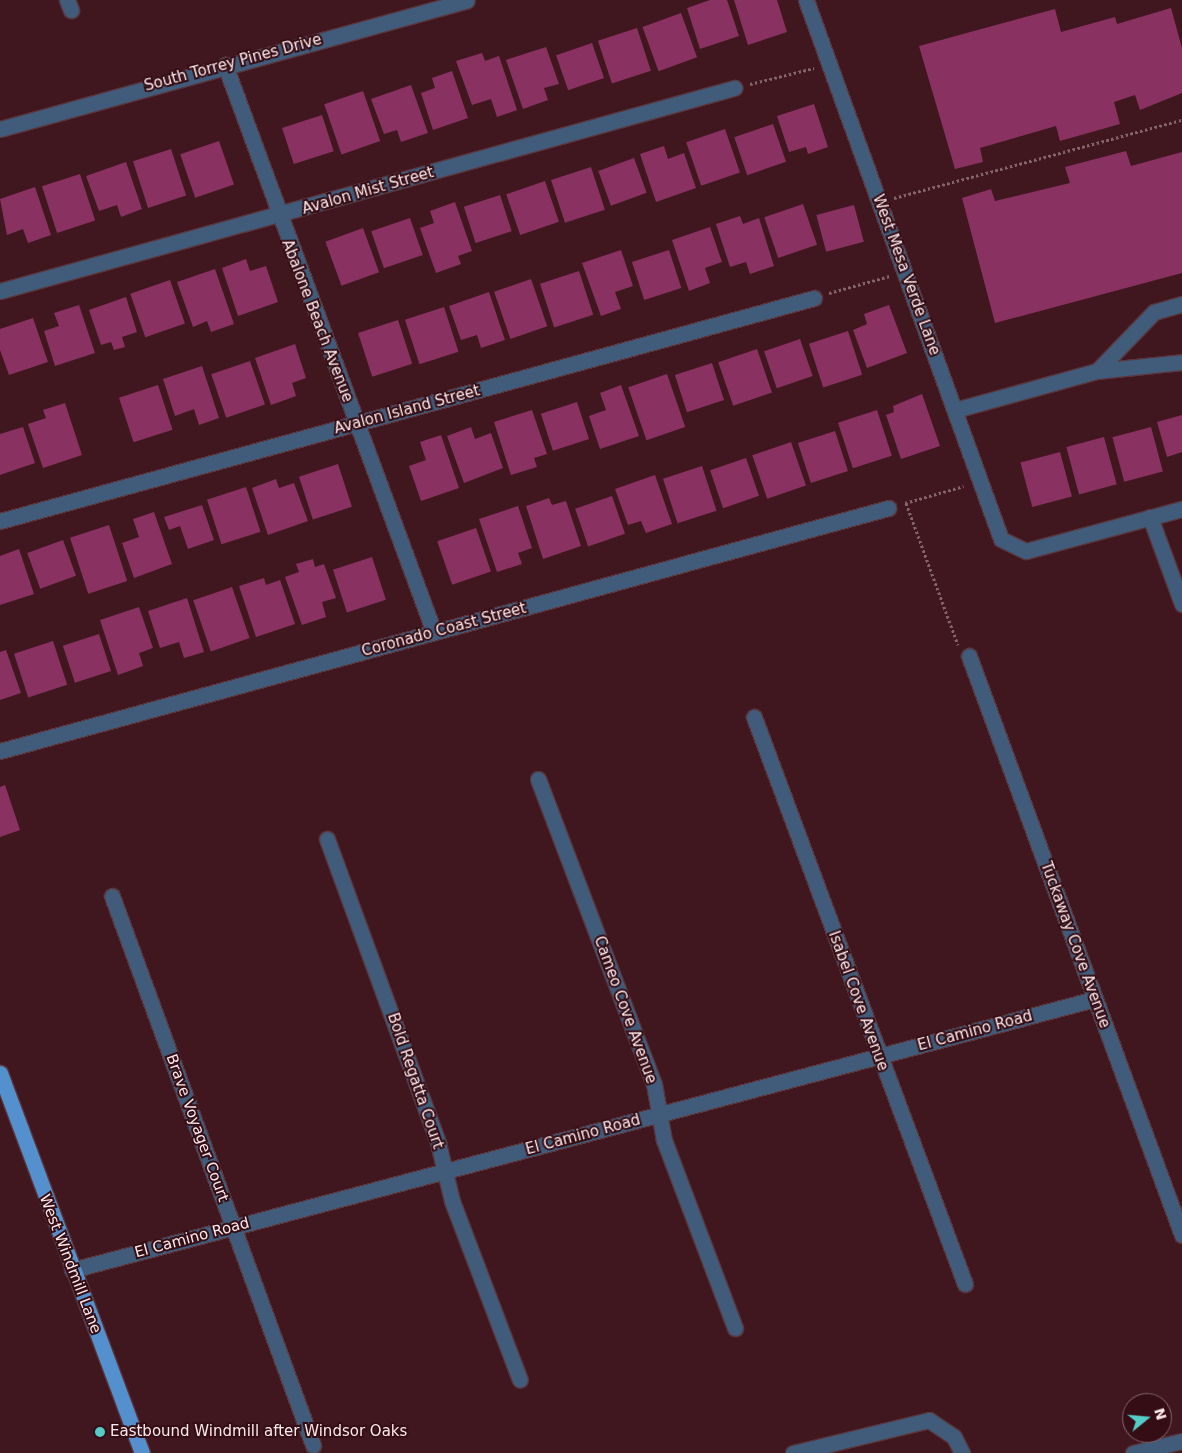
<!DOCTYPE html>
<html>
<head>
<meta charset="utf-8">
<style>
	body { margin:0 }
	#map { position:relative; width:1182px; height:1453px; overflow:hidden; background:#40171f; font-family:"DejaVu Sans",sans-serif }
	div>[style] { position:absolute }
	.building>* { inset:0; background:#893161; transform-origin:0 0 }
	.path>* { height:3px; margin-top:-1.5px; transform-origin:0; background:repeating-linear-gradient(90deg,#846369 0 2.5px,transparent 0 5px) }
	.roads { filter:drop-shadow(1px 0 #5a353c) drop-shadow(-1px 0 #5a353c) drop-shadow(0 1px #5a353c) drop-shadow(0 -1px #5a353c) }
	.minor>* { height:15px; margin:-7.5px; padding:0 7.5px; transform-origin:7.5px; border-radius:7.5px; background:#405c7a }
	.major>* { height:15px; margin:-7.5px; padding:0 7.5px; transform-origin:7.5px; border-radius:7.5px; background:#5490cd }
	.dots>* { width:14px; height:14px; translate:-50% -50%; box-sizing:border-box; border:2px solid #350d15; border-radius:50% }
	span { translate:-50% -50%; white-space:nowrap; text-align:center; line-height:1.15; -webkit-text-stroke:4px #350d15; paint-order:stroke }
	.street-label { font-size:15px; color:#fceaec }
	.poi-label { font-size:15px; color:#fceaec }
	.left { translate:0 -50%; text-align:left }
	.north { position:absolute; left:1122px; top:1393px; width:50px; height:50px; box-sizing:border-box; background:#350d15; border:1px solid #85656b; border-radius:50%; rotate:73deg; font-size:14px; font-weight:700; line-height:20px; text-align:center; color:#fceaec }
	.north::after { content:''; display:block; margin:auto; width:18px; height:22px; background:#54cdc7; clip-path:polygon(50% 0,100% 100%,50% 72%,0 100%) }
</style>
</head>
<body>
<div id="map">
	<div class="building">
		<i style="clip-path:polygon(710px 0,727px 0,739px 36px,700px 49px,687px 8px)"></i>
		<i style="clip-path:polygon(734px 0,777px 0,787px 32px,748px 45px)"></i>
		<i style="clip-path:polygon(1171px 8px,1182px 48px,1182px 93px,1140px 110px,1135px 95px,1114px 102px,1120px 124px,1060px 141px,1056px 126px,980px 148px,983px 162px,955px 169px,919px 46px,1055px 9px,1061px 32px,1115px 17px,1117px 24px)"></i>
		<i style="left:681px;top:13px;width:47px;height:41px;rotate:70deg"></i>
		<i style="left:637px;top:28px;width:45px;height:41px;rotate:72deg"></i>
		<i style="left:592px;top:43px;width:37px;height:38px;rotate:71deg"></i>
		<i style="clip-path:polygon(546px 47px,559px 84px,544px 88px,548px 100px,523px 109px,506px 60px)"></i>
		<i style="clip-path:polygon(482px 53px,485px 61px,499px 56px,517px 110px,497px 117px,491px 99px,472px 105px,456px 61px)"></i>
		<i style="clip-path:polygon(452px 71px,468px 118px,433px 130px,421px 93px,435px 88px,432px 78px)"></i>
		<i style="clip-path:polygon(411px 85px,428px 133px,401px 142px,397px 130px,384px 134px,371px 99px)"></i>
		<i style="left:363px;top:91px;width:53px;height:41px;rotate:71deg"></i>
		<i style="clip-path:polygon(814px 104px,828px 147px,808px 154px,806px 147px,789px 152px,777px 116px)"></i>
		<i style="left:322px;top:115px;width:38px;height:42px;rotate:72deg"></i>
		<i style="left:773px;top:124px;width:40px;height:41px;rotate:71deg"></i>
		<i style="left:725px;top:129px;width:46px;height:41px;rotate:71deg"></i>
		<i style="left:219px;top:141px;width:46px;height:41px;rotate:71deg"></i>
		<i style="clip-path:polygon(664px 146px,668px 159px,684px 153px,696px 188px,656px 202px,640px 154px)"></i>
		<i style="left:171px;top:149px;width:49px;height:40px;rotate:72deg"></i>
		<i style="clip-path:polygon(1126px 151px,1131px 166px,1182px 152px,1182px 273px,995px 323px,962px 198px,991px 189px,995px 201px,1070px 183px,1065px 167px)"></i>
		<i style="left:634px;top:158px;width:37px;height:38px;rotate:70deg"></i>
		<i style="clip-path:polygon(126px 162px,142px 209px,121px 217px,117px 205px,99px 211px,86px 176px)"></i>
		<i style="left:591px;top:167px;width:45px;height:42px;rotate:72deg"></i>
		<i style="left:80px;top:174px;width:49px;height:40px;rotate:72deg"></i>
		<i style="left:545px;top:181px;width:43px;height:41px;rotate:71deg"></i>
		<i style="clip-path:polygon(35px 187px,51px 235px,28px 243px,23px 229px,7px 235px,0 199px)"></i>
		<i style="left:500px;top:195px;width:38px;height:38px;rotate:72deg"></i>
		<i style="clip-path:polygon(455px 202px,472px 251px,458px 256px,461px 264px,436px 273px,420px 228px,434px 223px,430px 211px)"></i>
		<i style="left:803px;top:204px;width:43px;height:41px;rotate:71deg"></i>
		<i style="left:854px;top:205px;width:38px;height:39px;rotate:75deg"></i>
		<i style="clip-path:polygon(740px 216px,743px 224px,759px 218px,774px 266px,750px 274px,746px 262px,730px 267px,716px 224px)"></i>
		<i style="left:410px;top:218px;width:39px;height:41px;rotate:71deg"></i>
		<i style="clip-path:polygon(710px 227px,722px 262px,705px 268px,710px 283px,689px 291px,672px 240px)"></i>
		<i style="left:363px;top:228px;width:47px;height:40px;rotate:70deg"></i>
		<i style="clip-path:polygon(621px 250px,633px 286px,615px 292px,621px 309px,601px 316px,582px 263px)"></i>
		<i style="left:669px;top:250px;width:40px;height:39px;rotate:72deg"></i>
		<i style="clip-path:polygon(246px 259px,250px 271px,266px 266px,278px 302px,238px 316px,222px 268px)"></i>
		<i style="clip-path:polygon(215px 269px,234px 324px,211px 332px,207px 321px,193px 327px,177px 282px)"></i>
		<i style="left:579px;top:271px;width:46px;height:41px;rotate:72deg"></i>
		<i style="left:531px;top:279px;width:50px;height:39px;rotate:71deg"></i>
		<i style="left:170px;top:280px;width:46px;height:42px;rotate:71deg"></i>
		<i style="clip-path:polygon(489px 292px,505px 340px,481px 348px,477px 335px,461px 340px,449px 306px)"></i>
		<i style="clip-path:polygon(126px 297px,137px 332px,122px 337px,125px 347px,114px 350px,111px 342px,101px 345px,89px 310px)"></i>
		<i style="clip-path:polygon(79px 305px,95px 353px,55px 366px,44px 331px,59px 326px,54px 313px)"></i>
		<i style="clip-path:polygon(889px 305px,907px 353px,867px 368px,853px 330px,867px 324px,864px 314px)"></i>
		<i style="left:444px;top:307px;width:47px;height:41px;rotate:72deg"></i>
		<i style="clip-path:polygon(33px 318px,48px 362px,9px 375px,0 350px,0 329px)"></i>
		<i style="left:398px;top:320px;width:46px;height:42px;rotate:72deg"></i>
		<i style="left:848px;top:331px;width:46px;height:41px;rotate:72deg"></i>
		<i style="left:800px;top:339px;width:39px;height:38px;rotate:71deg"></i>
		<i style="clip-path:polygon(295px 344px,306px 378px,292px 383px,296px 396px,271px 405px,255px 358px)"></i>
		<i style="left:757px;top:349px;width:46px;height:41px;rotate:71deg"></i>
		<i style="left:250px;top:361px;width:46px;height:41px;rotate:71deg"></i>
		<i style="left:712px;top:363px;width:39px;height:39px;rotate:72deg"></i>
		<i style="clip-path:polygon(202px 366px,219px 418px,199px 425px,194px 409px,175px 416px,163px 379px)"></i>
		<i style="left:667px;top:374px;width:56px;height:41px;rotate:71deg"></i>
		<i style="left:158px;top:385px;width:47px;height:41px;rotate:72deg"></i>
		<i style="clip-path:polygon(621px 385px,639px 436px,600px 449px,589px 416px,606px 410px,600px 393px)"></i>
		<i style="clip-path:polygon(922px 394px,940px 446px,901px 459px,886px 415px,894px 412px,893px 406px)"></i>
		<i style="left:577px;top:402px;width:39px;height:38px;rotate:72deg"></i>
		<i style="clip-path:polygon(65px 403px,82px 455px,43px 468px,28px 424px,46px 418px,43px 410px)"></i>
		<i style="clip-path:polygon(532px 410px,547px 454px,534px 458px,537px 467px,511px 475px,494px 422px)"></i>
		<i style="left:877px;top:410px;width:48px;height:41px;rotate:72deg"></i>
		<i style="clip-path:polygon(1182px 415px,1182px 452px,1167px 457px,1157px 422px)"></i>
		<i style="clip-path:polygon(23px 427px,35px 463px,0 475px,0 434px)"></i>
		<i style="clip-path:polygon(471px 427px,475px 439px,491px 433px,503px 468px,464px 483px,447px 436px)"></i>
		<i style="left:1151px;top:427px;width:46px;height:40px;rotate:75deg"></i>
		<i style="left:835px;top:431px;width:42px;height:39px;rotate:72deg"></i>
		<i style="clip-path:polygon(441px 435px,459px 488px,421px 501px,409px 466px,426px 460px,420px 442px)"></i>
		<i style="left:1104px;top:437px;width:49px;height:39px;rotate:75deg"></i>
		<i style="left:791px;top:442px;width:46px;height:41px;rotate:71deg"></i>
		<i style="left:1060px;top:452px;width:46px;height:41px;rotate:75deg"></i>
		<i style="left:746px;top:458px;width:40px;height:38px;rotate:71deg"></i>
		<i style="left:338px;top:464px;width:45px;height:41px;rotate:72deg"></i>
		<i style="left:702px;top:466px;width:47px;height:41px;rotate:72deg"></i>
		<i style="clip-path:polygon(655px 475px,672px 524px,646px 533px,641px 521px,628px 525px,615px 489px)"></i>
		<i style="clip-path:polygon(276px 479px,279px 488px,294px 483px,308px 521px,268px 535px,252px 488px)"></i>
		<i style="left:246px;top:487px;width:47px;height:41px;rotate:72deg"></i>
		<i style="left:612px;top:496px;width:40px;height:39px;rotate:71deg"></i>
		<i style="clip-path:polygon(549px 498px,552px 505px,566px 501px,581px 546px,543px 559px,526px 506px)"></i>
		<i style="clip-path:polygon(202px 505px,214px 540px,188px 549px,180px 526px,169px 530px,164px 517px)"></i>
		<i style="clip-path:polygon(518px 506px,532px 548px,518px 553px,522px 564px,497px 572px,479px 519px)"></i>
		<i style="clip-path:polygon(154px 512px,172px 564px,134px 578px,122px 543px,139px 537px,133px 519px)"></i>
		<i style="left:109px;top:525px;width:59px;height:41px;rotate:72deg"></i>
		<i style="left:476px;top:528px;width:46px;height:41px;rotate:71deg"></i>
		<i style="left:63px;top:540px;width:38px;height:38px;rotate:70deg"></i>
		<i style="clip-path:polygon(19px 549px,34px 594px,0 605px,0 556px)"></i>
		<i style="left:372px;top:557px;width:45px;height:41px;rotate:72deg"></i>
		<i style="clip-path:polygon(313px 559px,315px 567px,324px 564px,336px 598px,322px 602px,326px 617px,302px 625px,285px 577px,299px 572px,296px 564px)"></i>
		<i style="clip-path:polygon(264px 578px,266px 585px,280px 580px,295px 624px,256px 637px,239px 586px)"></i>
		<i style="left:232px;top:587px;width:54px;height:41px;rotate:71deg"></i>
		<i style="clip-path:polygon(187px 598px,204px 652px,184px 658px,179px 642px,160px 648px,148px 611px)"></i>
		<i style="clip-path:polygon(139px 607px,153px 648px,139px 653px,143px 666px,118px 675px,100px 620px)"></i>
		<i style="left:99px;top:634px;width:39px;height:38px;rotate:72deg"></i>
		<i style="left:53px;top:641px;width:46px;height:41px;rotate:72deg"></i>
		<i style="clip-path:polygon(6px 650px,21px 693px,0 700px,0 652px)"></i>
		<i style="clip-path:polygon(5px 785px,20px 830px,0 837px,0 787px)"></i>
	</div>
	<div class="path">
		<i style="left:750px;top:84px;width:66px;rotate:-14deg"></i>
		<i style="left:894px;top:198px;width:298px;rotate:-15.2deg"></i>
		<i style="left:829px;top:293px;width:63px;rotate:-15.6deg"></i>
		<i style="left:905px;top:503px;width:61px;rotate:-16.1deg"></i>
		<i style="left:906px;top:503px;width:151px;rotate:69.9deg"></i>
	</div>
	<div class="roads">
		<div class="minor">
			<i style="left:67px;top:0;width:11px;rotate:68deg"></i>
			<i style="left:806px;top:0;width:573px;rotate:70.11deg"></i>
			<i style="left:1001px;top:539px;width:28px;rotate:26deg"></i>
			<i style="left:1026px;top:551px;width:162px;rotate:-15.1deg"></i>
			<i style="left:225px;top:65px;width:604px;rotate:69.77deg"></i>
			<i style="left:0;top:129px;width:484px;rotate:-15.4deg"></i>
			<i style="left:0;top:291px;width:762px;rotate:-15.46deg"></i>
			<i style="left:1097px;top:371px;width:82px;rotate:-46deg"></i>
			<i style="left:1154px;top:312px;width:29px;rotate:-16deg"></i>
			<i style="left:955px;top:410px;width:147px;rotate:-15.4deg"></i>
			<i style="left:1097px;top:371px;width:85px;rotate:-6deg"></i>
			<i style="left:1150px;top:517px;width:93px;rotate:69.8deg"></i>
			<i style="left:0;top:521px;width:844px;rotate:-15.32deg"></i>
			<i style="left:969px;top:656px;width:617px;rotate:69.8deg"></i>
			<i style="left:754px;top:717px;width:605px;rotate:69.59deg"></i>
			<i style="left:0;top:751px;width:921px;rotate:-15.3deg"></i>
			<i style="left:538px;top:779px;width:326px;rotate:69.2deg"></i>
			<i style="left:654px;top:1084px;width:57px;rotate:79.9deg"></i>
			<i style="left:664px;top:1140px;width:201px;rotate:69.3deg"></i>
			<i style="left:327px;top:839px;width:324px;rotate:69.9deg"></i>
			<i style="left:438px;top:1143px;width:60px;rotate:76.4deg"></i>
			<i style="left:452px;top:1201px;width:191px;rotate:69.2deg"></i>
			<i style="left:112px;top:896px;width:585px;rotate:69.89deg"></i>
			<i style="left:72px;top:1270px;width:1058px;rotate:-14.84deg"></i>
			<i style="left:793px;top:1453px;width:140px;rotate:-13.6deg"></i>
			<i style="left:929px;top:1420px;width:30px;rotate:34deg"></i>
			<i style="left:954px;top:1437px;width:18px;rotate:63deg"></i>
			<i style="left:1133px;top:1453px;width:50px;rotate:-13.8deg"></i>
		</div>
		<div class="major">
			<i style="left:0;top:1073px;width:406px;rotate:69.5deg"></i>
		</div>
	</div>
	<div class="dots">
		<i style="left:100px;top:1432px;background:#54cdc7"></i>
	</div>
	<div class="street-label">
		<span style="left:233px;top:63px;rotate:-15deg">South Torrey Pines Drive</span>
		<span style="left:368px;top:191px;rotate:-16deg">Avalon Mist Street</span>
		<span style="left:906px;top:275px;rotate:70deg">West Mesa Verde Lane</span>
		<span style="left:317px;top:321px;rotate:69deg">Abalone Beach Avenue</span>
		<span style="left:407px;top:410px;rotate:-15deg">Avalon Island Street</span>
		<span style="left:444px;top:630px;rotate:-15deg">Coronado Coast Street</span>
		<span style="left:1075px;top:945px;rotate:70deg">Tuckaway Cove Avenue</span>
		<span style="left:858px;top:1001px;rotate:70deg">Isabel Cove Avenue</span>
		<span style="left:625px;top:1010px;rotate:70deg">Cameo Cove Avenue</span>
		<span style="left:975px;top:1031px;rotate:-15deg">El Camino Road</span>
		<span style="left:415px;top:1081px;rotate:71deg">Bold Regatta Court</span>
		<span style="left:197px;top:1128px;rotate:70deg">Brave Voyager Court</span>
		<span style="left:583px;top:1135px;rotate:-15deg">El Camino Road</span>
		<span style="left:192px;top:1238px;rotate:-15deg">El Camino Road</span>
		<span style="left:70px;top:1264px;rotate:69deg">West Windmill Lane</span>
	</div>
	<div class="poi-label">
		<span class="left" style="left:110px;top:1432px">Eastbound Windmill after Windsor Oaks</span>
	</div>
	<div class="north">N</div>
</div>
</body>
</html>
